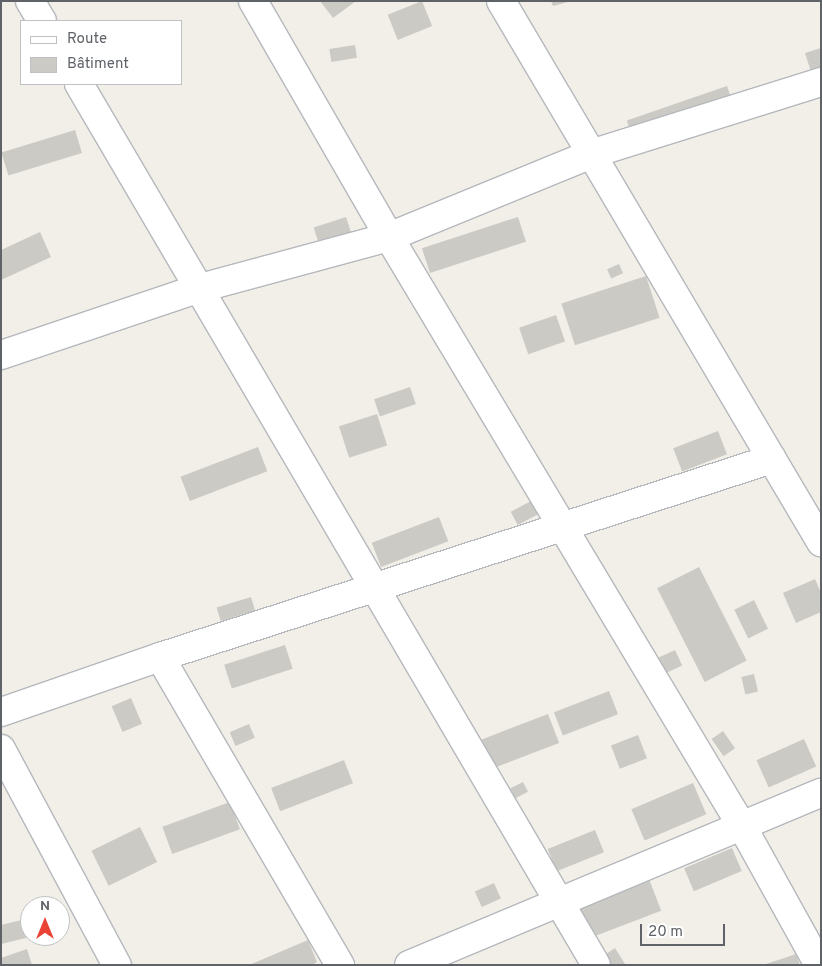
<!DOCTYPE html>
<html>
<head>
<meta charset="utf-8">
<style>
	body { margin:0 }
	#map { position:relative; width:822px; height:966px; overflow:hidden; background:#f1efe8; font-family:Overpass,sans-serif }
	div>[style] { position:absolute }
	.building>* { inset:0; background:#cccac5; transform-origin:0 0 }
	.roads { filter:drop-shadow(1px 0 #b5b8bc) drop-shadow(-1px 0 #b5b8bc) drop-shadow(0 1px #b5b8bc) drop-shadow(0 -1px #b5b8bc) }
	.minor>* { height:28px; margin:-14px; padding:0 14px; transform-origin:14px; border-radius:14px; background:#fff }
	span { translate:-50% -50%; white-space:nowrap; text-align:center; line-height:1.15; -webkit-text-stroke:4.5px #fff; paint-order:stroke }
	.frame { position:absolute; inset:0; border:2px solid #5f6368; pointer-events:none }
	.legend { position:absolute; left:20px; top:20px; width:162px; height:65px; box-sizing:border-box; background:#fff; border:1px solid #bfc1c3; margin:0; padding:6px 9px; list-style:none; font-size:15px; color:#5f6368 }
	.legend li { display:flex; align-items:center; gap:10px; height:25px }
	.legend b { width:25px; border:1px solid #bfc1c3 }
	.north { position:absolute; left:20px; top:896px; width:50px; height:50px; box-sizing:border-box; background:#fff; border:1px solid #bfc1c3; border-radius:50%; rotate:0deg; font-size:14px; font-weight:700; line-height:20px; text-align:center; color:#5f6368 }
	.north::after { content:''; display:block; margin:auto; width:18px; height:22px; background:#ea4335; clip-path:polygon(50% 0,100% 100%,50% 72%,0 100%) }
	.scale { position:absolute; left:640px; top:924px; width:85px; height:22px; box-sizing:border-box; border:2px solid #5f6368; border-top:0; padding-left:6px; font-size:15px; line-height:18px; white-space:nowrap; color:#5f6368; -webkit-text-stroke:4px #fff; paint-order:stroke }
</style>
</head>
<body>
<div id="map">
	<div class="building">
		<i style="clip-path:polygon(320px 1px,356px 1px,333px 18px)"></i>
		<i style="left:422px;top:1px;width:27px;height:37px;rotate:68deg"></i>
		<i style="clip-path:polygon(551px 1px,568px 1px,568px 2px,553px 6px)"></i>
		<i style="left:355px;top:45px;width:13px;height:26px;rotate:81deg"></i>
		<i style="clip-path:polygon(821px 48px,821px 76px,813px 78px,805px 53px)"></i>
		<i style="left:727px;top:86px;width:18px;height:106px;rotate:71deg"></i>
		<i style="left:75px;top:130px;width:24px;height:77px;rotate:73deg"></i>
		<i style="left:346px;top:217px;width:23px;height:34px;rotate:72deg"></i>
		<i style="left:518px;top:217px;width:26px;height:101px;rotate:72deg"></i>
		<i style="clip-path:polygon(40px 232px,51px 257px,1px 280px,1px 250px)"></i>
		<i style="left:619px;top:264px;width:10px;height:13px;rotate:66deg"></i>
		<i style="left:646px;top:276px;width:44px;height:89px;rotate:72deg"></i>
		<i style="left:556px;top:315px;width:28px;height:39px;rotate:71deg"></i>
		<i style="left:410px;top:387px;width:18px;height:38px;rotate:71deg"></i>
		<i style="left:377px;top:414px;width:33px;height:40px;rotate:72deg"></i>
		<i style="left:718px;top:431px;width:25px;height:48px;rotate:69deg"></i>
		<i style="left:258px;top:447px;width:26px;height:83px;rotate:69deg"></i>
		<i style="left:531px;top:501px;width:15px;height:23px;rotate:62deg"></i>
		<i style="left:439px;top:517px;width:26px;height:72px;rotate:69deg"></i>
		<i style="left:699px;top:567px;width:105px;height:47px;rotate:63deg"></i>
		<i style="clip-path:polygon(815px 579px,821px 593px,821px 612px,796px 623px,783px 593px)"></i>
		<i style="left:251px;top:597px;width:14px;height:36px;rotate:73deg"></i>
		<i style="left:754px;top:600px;width:32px;height:22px;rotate:64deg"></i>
		<i style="left:285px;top:645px;width:25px;height:64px;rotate:72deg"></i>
		<i style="left:675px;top:650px;width:17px;height:18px;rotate:65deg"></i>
		<i style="left:754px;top:674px;width:18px;height:13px;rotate:77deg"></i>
		<i style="left:609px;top:691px;width:25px;height:59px;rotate:69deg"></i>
		<i style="left:131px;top:698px;width:28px;height:21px;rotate:67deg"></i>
		<i style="left:548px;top:714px;width:31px;height:75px;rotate:69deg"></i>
		<i style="left:249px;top:724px;width:15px;height:21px;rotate:67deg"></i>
		<i style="left:723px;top:731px;width:21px;height:14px;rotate:55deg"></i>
		<i style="left:638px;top:735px;width:25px;height:29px;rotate:69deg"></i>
		<i style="left:804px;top:739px;width:30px;height:52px;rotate:66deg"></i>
		<i style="left:344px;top:760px;width:25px;height:78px;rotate:69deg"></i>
		<i style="left:523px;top:782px;width:11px;height:14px;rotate:63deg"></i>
		<i style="left:693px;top:783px;width:34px;height:67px;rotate:67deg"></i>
		<i style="left:230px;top:802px;width:29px;height:72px;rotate:70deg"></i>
		<i style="left:140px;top:827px;width:39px;height:54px;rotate:64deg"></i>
		<i style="left:595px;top:830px;width:24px;height:51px;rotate:68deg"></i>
		<i style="left:732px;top:848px;width:25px;height:52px;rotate:67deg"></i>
		<i style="left:649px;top:879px;width:34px;height:77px;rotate:69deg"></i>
		<i style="left:494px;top:883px;width:17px;height:21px;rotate:66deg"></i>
		<i style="clip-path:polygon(30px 918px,30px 937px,1px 944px,1px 925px)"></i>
		<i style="clip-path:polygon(308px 940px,317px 962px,312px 965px,249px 965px)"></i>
		<i style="clip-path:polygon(615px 948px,625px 964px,623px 965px,608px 965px,603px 956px)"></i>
		<i style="clip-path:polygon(27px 949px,32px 965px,1px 965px,1px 958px)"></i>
		<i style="clip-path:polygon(796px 954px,800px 965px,767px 965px,766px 964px)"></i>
	</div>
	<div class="roads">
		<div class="minor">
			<i style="left:30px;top:1px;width:23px;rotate:59deg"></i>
			<i style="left:253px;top:1px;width:272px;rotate:60deg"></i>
			<i style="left:389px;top:237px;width:689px;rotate:59.08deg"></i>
			<i style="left:743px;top:828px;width:157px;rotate:61deg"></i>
			<i style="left:501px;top:1px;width:629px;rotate:59.4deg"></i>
			<i style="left:79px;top:84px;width:1021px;rotate:59.59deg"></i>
			<i style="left:1px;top:355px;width:210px;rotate:-18.6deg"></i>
			<i style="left:200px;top:288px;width:196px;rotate:-15.1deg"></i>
			<i style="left:389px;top:237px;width:218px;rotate:-22.3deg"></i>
			<i style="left:591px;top:154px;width:241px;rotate:-17.4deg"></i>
			<i style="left:160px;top:657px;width:357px;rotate:59.7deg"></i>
			<i style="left:1px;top:712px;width:168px;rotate:-19.1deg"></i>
			<i style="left:160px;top:657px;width:643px;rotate:-17.93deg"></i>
			<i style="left:1px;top:749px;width:245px;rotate:61.8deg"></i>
			<i style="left:409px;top:965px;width:446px;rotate:-22.7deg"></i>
		</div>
	</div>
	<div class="frame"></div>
	<ul class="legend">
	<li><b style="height:6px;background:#fff"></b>Route</li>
	<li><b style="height:14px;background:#cccac5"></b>Bâtiment</li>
	</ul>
	<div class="north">N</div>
	<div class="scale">20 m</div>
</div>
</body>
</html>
